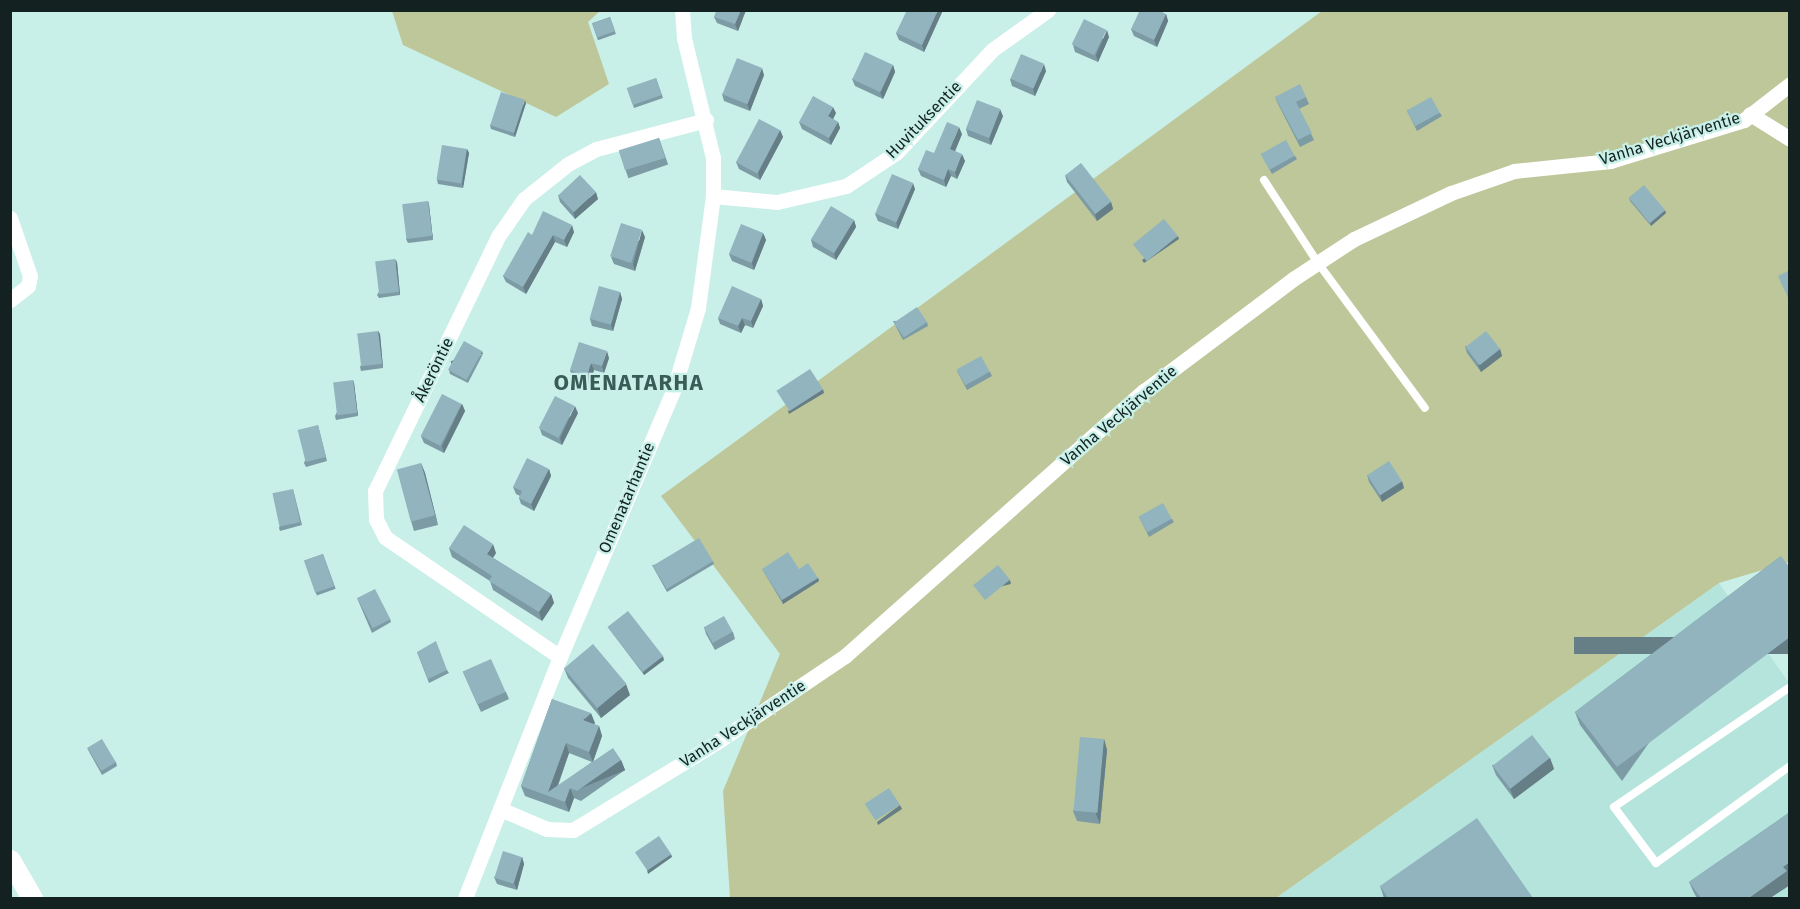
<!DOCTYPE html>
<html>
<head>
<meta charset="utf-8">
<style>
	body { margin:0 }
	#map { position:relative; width:1800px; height:909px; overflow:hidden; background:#c8efe8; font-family:"Fira Sans",sans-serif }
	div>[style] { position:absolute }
	.built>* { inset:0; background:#b4e4dc }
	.green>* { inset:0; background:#bec79a }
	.lane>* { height:8px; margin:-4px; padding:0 4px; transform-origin:4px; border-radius:4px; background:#fff }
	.street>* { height:15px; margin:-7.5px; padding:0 7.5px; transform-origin:7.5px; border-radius:7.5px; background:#fff }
	.secondary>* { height:21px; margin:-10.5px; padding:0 10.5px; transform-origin:10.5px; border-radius:10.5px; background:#fff }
	.wall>* { inset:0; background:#7d9ba4; transform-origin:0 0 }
	.shaded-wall>* { inset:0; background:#667e86; transform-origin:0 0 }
	.building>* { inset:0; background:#91b4bf; transform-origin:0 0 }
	span { translate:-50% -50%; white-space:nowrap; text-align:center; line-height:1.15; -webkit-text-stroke:4.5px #c8efe8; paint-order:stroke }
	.street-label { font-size:16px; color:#132220 }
	.district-label { font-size:22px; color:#395c57; font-weight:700; letter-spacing:1.5px }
	.frame { position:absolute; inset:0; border:12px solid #132220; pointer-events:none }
</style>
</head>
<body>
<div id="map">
	<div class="built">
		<i style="clip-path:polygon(1719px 583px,1789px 683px,1789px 898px,1276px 898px)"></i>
	</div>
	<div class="green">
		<i style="clip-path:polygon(392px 11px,600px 11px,588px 22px,609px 84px,556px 117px,403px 45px)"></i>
		<i style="clip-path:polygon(1322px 11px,1789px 11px,1789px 562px,1719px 583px,1276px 898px,730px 898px,723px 791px,780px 654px,661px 496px)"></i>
	</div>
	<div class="lane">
		<i style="left:1264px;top:180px;width:99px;rotate:57deg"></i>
		<i style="left:1318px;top:263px;width:180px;rotate:53.6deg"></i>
		<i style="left:1790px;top:687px;width:213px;rotate:145.7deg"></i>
		<i style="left:1614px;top:807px;width:70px;rotate:53.1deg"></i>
		<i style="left:1656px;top:863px;width:165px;rotate:-35.9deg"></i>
	</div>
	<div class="street">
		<i style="left:1750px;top:114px;width:47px;rotate:32deg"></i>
		<i style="left:713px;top:196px;width:64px;rotate:5.4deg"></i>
		<i style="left:777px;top:202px;width:71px;rotate:-13.1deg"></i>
		<i style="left:846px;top:186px;width:61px;rotate:-33.7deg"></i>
		<i style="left:897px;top:152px;width:139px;rotate:-47deg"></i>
		<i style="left:992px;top:50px;width:69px;rotate:-35.5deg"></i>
		<i style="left:10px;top:218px;width:61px;rotate:71deg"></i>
		<i style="left:30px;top:276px;width:10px;rotate:101deg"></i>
		<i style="left:28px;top:286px;width:23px;rotate:142deg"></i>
		<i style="left:560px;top:657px;width:212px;rotate:-145.6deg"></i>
		<i style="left:385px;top:537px;width:20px;rotate:-117deg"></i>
		<i style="left:376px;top:519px;width:28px;rotate:-92deg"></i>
		<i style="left:375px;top:491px;width:284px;rotate:-64.2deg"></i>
		<i style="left:499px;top:235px;width:44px;rotate:-55.2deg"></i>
		<i style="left:524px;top:199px;width:56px;rotate:-38.5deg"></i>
		<i style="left:568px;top:164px;width:32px;rotate:-28deg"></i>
		<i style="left:596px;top:149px;width:114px;rotate:-14.8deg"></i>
		<i style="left:500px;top:809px;width:51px;rotate:23.1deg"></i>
		<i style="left:547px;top:829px;width:26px;rotate:2deg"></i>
		<i style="left:573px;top:830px;width:169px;rotate:-31.4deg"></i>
		<i style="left:717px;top:742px;width:154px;rotate:-33.9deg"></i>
		<i style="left:845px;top:656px;width:400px;rotate:-41.6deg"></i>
		<i style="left:1144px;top:391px;width:186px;rotate:-36.9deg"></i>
		<i style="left:1293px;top:279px;width:73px;rotate:-33.3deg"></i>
		<i style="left:1354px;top:239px;width:107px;rotate:-25.4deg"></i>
		<i style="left:1451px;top:193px;width:67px;rotate:-19.2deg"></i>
		<i style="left:1514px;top:171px;width:97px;rotate:-5.9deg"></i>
		<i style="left:1610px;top:161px;width:140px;rotate:-17deg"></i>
		<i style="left:1744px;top:120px;width:58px;rotate:-38deg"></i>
		<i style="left:465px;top:898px;width:259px;rotate:-68.5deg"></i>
		<i style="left:560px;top:657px;width:292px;rotate:-67deg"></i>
		<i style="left:674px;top:388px;width:84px;rotate:-73.3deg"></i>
		<i style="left:698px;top:308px;width:113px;rotate:-82.4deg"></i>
		<i style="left:713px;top:196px;width:38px;rotate:-90deg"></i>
		<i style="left:713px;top:158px;width:123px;rotate:-103.6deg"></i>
		<i style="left:684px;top:38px;width:28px;rotate:-94deg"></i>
	</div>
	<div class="secondary">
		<i style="left:10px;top:860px;width:44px;rotate:59.9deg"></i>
	</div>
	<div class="wall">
		<i style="clip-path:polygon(717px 10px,746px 10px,738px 31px,717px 23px,714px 17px)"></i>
		<i style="clip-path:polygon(943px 10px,924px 52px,899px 40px,896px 33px)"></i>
		<i style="clip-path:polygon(1166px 14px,1168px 21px,1157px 47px,1134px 36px,1131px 29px)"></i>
		<i style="left:610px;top:17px;width:18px;height:19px;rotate:71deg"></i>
		<i style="clip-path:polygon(1109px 37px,1098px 62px,1075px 52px,1073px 45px)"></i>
		<i style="clip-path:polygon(893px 65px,895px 72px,883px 99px,855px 86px,852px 79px)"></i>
		<i style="clip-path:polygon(1046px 71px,1035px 96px,1012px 86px,1010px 79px)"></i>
		<i style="clip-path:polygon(764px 75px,750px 111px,724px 101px,722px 94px)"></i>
		<i style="clip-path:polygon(656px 78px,663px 98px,634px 108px,633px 105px)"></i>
		<i style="clip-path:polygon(1275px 97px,1306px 97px,1309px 104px,1299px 109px,1314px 140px,1300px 147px,1278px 104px)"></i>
		<i style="clip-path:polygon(526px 103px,515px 137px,491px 129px,490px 125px)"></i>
		<i style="clip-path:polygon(1407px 111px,1440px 113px,1442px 116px,1417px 131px)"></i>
		<i style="clip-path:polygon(836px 113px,833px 119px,838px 122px,840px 128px,831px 145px,802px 129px,799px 122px)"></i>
		<i style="clip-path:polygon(1003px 116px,991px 145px,968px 136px,966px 129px)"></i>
		<i style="clip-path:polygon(780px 130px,783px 137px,760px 180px,739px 169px,736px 162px)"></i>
		<i style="clip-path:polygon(962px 134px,955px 151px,965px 161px,957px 179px,951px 176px,946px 187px,921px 176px,918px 169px,934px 153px)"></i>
		<i style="left:659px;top:138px;width:28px;height:42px;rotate:71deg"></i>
		<i style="clip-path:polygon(467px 149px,469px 153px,463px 188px,438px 184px,437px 180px)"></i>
		<i style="clip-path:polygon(1261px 154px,1295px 156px,1297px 159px,1272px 174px)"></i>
		<i style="clip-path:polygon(1065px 175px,1111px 202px,1113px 209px,1097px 221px,1067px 182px)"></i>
		<i style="clip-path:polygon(915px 189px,898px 229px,878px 221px,875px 214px)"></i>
		<i style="clip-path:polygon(558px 195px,598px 199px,575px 219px,560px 202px)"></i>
		<i style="clip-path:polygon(1629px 198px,1666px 213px,1651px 226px,1630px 201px)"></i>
		<i style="clip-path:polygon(428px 201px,429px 205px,433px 240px,408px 243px,406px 239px)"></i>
		<i style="clip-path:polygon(854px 220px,856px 227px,836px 260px,813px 247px,811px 240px)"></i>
		<i style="clip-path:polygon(574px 232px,567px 247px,555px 242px,526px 294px,506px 282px,503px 276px,532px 235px)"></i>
		<i style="clip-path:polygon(763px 233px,766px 240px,754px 270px,732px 261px,729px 254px)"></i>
		<i style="clip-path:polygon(645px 237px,635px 271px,614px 264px,611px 257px)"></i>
		<i style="clip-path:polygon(397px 262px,400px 295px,379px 298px,377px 295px)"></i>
		<i style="clip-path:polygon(620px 292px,622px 299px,613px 331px,592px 326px,590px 319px)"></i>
		<i style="clip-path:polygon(761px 299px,763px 306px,753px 328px,745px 325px,741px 333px,720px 324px,718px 318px)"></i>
		<i style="clip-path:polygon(893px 321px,927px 322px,928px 326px,903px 340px)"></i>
		<i style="clip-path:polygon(378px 331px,380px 334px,383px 368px,361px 371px,360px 367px)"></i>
		<i style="clip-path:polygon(1465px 346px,1500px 349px,1502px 356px,1481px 372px,1467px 353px)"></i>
		<i style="clip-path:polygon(483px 354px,468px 383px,450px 374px,449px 370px)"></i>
		<i style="clip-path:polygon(609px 358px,604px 373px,594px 370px,590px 383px,572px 377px,570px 370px)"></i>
		<i style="clip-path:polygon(957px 371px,990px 372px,992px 376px,967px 390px)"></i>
		<i style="clip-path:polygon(353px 380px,354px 383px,358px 416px,336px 420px,335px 416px)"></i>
		<i style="clip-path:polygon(462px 404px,465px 411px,444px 453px,424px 443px,421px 436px)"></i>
		<i style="clip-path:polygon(578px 413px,562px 445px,542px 435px,540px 429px)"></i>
		<i style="clip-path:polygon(318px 425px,327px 461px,306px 467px,304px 463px)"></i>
		<i style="clip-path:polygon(421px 463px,425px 473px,438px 525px,414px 531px,411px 521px)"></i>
		<i style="clip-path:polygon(549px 469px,551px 476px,534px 511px,521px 504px,519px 498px,520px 496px,516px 494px,513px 487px)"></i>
		<i style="clip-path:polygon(1367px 475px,1404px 488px,1382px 502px,1369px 482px)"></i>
		<i style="clip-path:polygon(293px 489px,302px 525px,280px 531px,279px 528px)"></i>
		<i style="clip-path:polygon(1139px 517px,1172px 519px,1174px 522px,1149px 537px)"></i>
		<i style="clip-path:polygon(449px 548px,496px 553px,493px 558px,551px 594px,554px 603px,542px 621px,493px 590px,490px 581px,452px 557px)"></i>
		<i style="left:323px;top:554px;width:37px;height:20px;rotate:70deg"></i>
		<i style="clip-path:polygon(1781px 556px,1622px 781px,1580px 725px,1575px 712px)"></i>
		<i style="clip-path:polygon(713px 561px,714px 564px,667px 592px,652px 565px)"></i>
		<i style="clip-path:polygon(762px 569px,799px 569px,818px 578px,819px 581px,783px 604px)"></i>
		<i style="clip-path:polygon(357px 598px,390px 619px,391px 622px,372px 633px)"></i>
		<i style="clip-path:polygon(608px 627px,664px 660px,644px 675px,610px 630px)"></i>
		<i style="clip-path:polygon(704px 627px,733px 632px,735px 639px,715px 650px,706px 634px)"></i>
		<i style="clip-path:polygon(417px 652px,447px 670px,449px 673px,429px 683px)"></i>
		<i style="clip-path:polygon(564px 668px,630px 695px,601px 718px,568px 678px)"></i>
		<i style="clip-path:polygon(463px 672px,506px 692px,509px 699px,481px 712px)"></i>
		<i style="clip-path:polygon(evenodd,552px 699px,595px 723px,594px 724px,599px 726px,602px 736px,593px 761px,621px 760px,625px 770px,581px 801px,574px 798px,569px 812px,525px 796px,521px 786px,552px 699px,569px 753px,592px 762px,558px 786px,569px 753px)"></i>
		<i style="clip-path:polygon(1104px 739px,1107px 750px,1100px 824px,1077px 821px,1073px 811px)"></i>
		<i style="clip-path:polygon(87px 748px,116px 762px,117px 766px,102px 775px)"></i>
		<i style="clip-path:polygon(1550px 758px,1554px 769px,1514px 799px,1496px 775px,1492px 765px)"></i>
		<i style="clip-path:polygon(1790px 812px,1790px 885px,1770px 898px,1697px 898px,1694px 893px,1689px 882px)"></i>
		<i style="clip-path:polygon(522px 857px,524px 864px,517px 890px,497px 884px,494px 877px)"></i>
		<i style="clip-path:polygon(1380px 886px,1533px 898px,1384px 898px)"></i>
	</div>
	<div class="shaded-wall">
		<i style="clip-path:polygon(741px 10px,746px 10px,738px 31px,735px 24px)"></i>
		<i style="clip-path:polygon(938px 10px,943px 10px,924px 52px,922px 45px)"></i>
		<i style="clip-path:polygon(1166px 14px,1168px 21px,1157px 47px,1154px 40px)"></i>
		<i style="clip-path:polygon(1107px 30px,1109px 37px,1098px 62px,1096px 55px)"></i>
		<i style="clip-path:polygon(1044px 64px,1046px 71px,1035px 96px,1033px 89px)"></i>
		<i style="clip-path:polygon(893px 65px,895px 72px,883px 99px,880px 92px)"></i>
		<i style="clip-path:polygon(762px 68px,764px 75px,750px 111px,747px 104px)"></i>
		<i style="clip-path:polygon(525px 100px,526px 103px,515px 137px,514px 133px)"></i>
		<i style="clip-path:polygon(833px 107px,836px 113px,831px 123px,828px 116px)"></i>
		<i style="clip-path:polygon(1000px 109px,1003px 116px,991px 145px,989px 138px)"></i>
		<i style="clip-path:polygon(838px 122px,840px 128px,831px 145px,829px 138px)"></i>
		<i style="clip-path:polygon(959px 127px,962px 134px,953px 156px,950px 149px)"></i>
		<i style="clip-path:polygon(780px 130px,783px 137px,760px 180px,758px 173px)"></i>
		<i style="clip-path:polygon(467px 149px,469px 153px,463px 188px,462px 184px)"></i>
		<i style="clip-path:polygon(962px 154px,965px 161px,957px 179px,955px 172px)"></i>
		<i style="clip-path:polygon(948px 169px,951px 176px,946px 187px,944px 180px)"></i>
		<i style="clip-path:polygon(913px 183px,915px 189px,898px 229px,896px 222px)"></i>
		<i style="clip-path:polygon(596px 192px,598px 199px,575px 219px,573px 212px)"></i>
		<i style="clip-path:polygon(428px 201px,429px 205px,433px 240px,432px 236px)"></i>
		<i style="clip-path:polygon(1111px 202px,1113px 209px,1097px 221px,1095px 214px)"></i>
		<i style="clip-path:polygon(1665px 210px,1666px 213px,1651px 226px,1650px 222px)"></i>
		<i style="clip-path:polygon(854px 220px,856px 227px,836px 260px,834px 253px)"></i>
		<i style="clip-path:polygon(572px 225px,574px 232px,567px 247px,564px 240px)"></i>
		<i style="clip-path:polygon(642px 230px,645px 237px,635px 271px,633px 264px)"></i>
		<i style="clip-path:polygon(763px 233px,766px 240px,754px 270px,752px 263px)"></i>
		<i style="clip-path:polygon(553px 235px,555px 242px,526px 294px,523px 287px)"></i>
		<i style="clip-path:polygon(1178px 236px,1179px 239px,1144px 263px,1142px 260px)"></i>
		<i style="clip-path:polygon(395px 259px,397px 262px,400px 295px,399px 292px)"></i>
		<i style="clip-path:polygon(620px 292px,622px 299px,613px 331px,611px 325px)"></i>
		<i style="clip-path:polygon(761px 299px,763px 306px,753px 328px,751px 321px)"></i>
		<i style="clip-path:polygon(742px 318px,745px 325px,741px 333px,738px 326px)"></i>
		<i style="clip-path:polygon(378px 331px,380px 334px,383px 368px,382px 364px)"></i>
		<i style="clip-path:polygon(1500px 349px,1502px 356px,1481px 372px,1478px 365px)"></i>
		<i style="left:482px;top:351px;width:3px;height:33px;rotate:72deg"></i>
		<i style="clip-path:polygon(607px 351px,609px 358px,604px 373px,602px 366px)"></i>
		<i style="clip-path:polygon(591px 363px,594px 370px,590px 383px,587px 376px)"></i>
		<i style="clip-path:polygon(353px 380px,354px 383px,358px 416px,357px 413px)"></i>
		<i style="clip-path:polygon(823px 389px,824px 393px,789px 414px,788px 411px)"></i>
		<i style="clip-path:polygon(462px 404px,465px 411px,444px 453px,442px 446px)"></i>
		<i style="clip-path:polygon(575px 406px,578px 413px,562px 445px,560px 438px)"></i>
		<i style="clip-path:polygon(421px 463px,425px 473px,438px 525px,435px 515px)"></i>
		<i style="clip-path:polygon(549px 469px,551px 476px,534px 511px,531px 504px)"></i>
		<i style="clip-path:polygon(1402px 481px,1404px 488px,1382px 502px,1380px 495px)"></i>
		<i style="clip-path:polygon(493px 544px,496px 553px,490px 562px,487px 554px)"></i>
		<i style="clip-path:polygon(818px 578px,819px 581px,783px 604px,782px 600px)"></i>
		<i style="left:1010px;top:580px;width:4px;height:33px;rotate:76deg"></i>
		<i style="clip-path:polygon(551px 594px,554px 603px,542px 621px,539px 612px)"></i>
		<i style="left:1790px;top:637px;width:17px;height:216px;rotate:90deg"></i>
		<i style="clip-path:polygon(663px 656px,664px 660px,644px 675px,643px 672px)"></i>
		<i style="clip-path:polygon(626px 684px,630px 695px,601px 718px,597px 708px)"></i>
		<i style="clip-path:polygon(591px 713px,595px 723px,586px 730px,583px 720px)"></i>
		<i style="clip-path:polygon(599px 726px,602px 736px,593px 762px,589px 752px)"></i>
		<i style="clip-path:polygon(1104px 739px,1107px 750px,1100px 824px,1096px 814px)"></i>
		<i style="clip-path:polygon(566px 743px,569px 753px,553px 798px,548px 792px)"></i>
		<i style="clip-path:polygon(1550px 758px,1554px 769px,1514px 799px,1510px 789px)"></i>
		<i style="left:621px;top:760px;width:11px;height:54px;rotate:68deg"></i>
		<i style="clip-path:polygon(570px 788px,574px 798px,569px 812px,565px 802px)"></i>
		<i style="clip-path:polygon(900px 805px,902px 809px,878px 825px,877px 822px)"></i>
		<i style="clip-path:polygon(671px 854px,672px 857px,648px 874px,647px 870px)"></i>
		<i style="clip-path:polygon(522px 857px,524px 864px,517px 890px,514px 883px)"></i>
		<i style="clip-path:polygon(1790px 862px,1790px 885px,1770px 898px,1749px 898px,1783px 867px)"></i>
	</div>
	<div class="building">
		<i style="clip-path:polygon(717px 10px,741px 10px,735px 24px,714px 17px)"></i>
		<i style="clip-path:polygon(907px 10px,938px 10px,922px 45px,896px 33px)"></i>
		<i style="clip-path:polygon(1140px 10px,1158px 10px,1166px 14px,1154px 40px,1131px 29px)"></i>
		<i style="left:610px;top:17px;width:15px;height:19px;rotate:70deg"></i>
		<i style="left:1084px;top:19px;width:25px;height:28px;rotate:26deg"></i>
		<i style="left:865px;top:52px;width:31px;height:30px;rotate:25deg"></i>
		<i style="left:1021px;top:54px;width:25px;height:27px;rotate:23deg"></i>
		<i style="left:737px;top:58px;width:27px;height:39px;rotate:22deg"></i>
		<i style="left:656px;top:78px;width:18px;height:31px;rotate:71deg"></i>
		<i style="clip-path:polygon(1300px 84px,1306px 97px,1296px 102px,1312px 133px,1298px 140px,1275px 97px)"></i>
		<i style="left:501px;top:92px;width:25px;height:35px;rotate:18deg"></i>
		<i style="clip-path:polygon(813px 96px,833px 107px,828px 116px,838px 122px,829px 138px,799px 122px)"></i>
		<i style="left:1431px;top:97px;width:18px;height:28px;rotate:61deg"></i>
		<i style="left:977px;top:100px;width:25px;height:31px;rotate:21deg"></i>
		<i style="left:759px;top:119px;width:24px;height:49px;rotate:28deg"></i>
		<i style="clip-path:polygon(947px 122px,959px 127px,950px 149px,962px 154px,955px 172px,948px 169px,944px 180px,918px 169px,926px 150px,934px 153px)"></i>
		<i style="left:659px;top:138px;width:21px;height:42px;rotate:73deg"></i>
		<i style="left:1286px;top:140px;width:18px;height:29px;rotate:61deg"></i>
		<i style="left:442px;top:145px;width:25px;height:35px;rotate:9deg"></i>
		<i style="left:1081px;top:163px;width:49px;height:20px;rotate:52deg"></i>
		<i style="left:892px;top:174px;width:23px;height:43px;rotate:23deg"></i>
		<i style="left:580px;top:175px;width:23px;height:30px;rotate:47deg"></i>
		<i style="left:1644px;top:185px;width:33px;height:20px;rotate:50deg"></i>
		<i style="left:428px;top:201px;width:35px;height:26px;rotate:83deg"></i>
		<i style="left:831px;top:206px;width:27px;height:39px;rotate:31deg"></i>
		<i style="clip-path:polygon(543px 211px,572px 225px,564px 240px,553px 235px,523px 287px,503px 276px,528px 232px,532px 235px)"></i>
		<i style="left:1164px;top:219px;width:22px;height:40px;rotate:51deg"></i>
		<i style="left:621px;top:223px;width:22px;height:35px;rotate:18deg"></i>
		<i style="left:741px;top:224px;width:24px;height:32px;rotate:22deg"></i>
		<i style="left:395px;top:259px;width:33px;height:20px;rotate:83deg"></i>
		<i style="clip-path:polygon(1790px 270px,1790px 300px,1789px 300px,1778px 276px)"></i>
		<i style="left:599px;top:286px;width:22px;height:34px;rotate:16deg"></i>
		<i style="clip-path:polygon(732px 286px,761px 299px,751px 321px,742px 318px,738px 326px,718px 318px)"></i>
		<i style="left:917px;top:307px;width:18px;height:28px;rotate:56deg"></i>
		<i style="left:378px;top:331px;width:33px;height:21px;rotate:83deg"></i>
		<i style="left:1486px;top:331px;width:23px;height:26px;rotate:52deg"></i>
		<i style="left:464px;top:341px;width:21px;height:33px;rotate:29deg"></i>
		<i style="clip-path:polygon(579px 342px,607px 351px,602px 366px,591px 363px,587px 376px,570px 370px)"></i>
		<i style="left:981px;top:356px;width:18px;height:28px;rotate:61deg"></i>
		<i style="left:810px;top:369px;width:24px;height:40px;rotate:57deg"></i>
		<i style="left:353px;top:380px;width:33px;height:20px;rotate:83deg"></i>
		<i style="left:442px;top:394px;width:22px;height:47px;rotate:27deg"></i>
		<i style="left:555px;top:396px;width:22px;height:36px;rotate:27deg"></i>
		<i style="left:318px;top:425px;width:33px;height:21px;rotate:76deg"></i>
		<i style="clip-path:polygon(527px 458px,549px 469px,531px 504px,519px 498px,522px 491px,513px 487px)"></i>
		<i style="left:1389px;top:461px;width:24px;height:26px;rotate:57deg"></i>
		<i style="left:421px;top:463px;width:54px;height:25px;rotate:75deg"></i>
		<i style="left:293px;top:489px;width:34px;height:21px;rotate:78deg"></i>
		<i style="left:1163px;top:503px;width:18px;height:28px;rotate:61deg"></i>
		<i style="clip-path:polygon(464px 525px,493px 544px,487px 554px,551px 594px,539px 612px,489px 581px,492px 576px,449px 548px)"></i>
		<i style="left:699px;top:538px;width:27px;height:54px;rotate:59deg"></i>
		<i style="clip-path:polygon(788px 552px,799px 569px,808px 563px,818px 578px,782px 600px,762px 569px)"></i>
		<i style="left:323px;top:554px;width:34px;height:20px;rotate:71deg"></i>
		<i style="clip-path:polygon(1781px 556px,1790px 568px,1790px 637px,1617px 767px,1575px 712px)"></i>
		<i style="left:998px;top:565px;width:19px;height:32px;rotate:51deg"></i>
		<i style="left:375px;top:589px;width:34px;height:20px;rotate:63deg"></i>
		<i style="left:628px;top:611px;width:57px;height:26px;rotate:52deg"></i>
		<i style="left:724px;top:616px;width:18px;height:23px;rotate:61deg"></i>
		<i style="clip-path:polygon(436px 641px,447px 670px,428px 679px,417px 652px)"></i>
		<i style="left:593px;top:644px;width:52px;height:38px;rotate:50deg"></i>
		<i style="left:491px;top:659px;width:36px;height:31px;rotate:66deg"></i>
		<i style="clip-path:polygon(552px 699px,591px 713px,583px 720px,599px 726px,589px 752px,566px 743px,548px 792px,613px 748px,621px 760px,577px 791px,570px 788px,565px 802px,521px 786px)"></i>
		<i style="left:1532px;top:735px;width:29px;height:50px;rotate:52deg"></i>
		<i style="left:1080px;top:737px;width:24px;height:74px;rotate:5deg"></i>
		<i style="left:102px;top:739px;width:27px;height:17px;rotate:59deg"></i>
		<i style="left:889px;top:788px;width:20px;height:29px;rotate:57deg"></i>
		<i style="clip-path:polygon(1790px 812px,1790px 862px,1783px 867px,1787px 871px,1749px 898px,1701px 898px,1689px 882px)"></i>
		<i style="clip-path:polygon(1477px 818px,1533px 898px,1388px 898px,1380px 886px)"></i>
		<i style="left:659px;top:836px;width:22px;height:29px;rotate:56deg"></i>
		<i style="left:503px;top:851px;width:20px;height:28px;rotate:18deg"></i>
	</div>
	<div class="street-label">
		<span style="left:924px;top:120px;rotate:-46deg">Huvituksentie</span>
		<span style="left:1670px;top:139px;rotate:-17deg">Vanha Veckjärventie</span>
		<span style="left:434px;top:370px;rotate:-64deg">Åkeröntie</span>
		<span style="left:1119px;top:416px;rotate:-40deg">Vanha Veckjärventie</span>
		<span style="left:627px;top:498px;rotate:-67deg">Omenatarhantie</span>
		<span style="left:743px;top:724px;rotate:-33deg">Vanha Veckjärventie</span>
	</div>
	<div class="district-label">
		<span style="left:629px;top:383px">OMENATARHA</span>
	</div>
	<div class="frame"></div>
</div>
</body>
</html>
